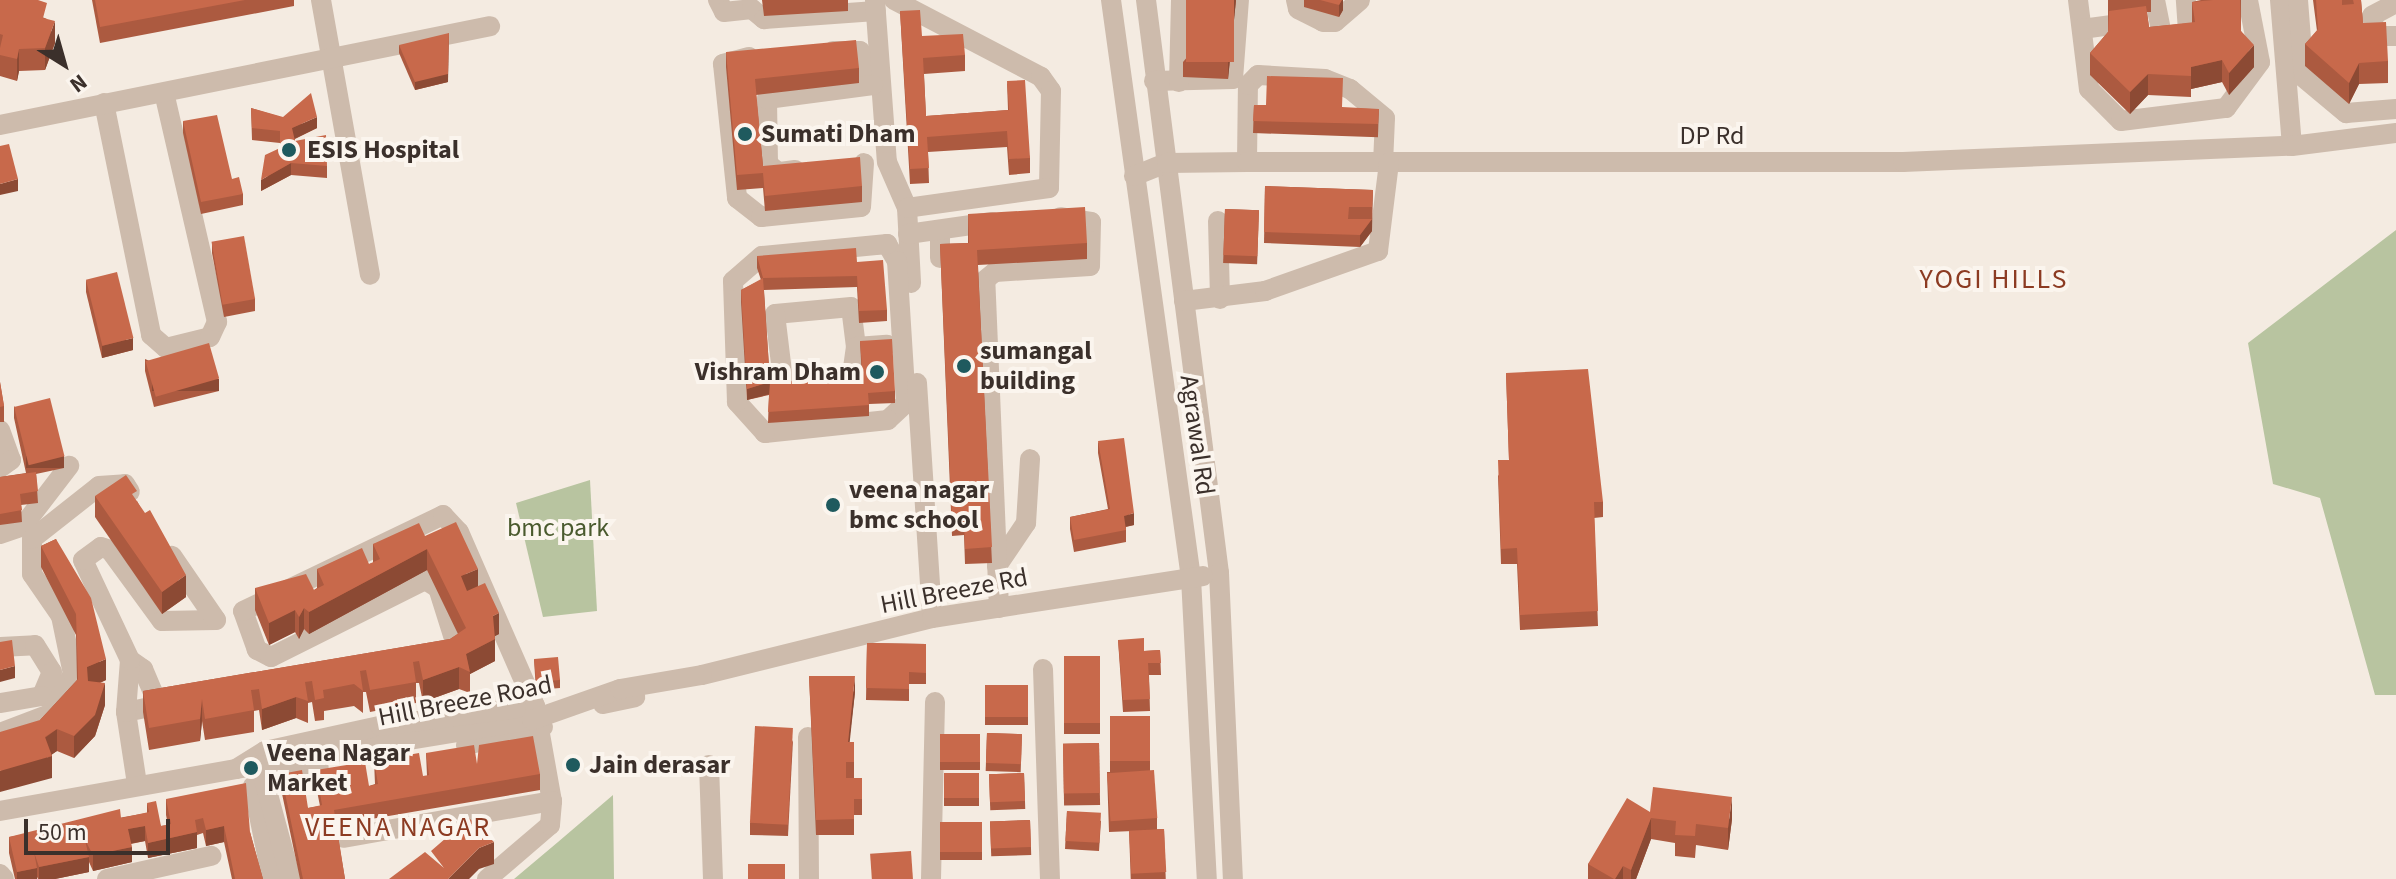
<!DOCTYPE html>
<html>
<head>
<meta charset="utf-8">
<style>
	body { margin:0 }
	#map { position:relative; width:2396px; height:879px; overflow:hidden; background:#f4ebe1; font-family:"Source Sans 3",sans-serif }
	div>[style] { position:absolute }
	.green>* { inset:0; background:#b8c4a0 }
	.minor>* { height:20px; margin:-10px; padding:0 10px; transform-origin:10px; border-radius:10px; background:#cdbbac }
	.minor-bridge>* { height:20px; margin:-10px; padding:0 10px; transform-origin:10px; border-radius:10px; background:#cdbbac }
	.wall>* { inset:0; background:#ac5a40; transform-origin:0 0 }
	.shaded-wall>* { inset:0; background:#8c4a34; transform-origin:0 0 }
	.building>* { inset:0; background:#c8694b; transform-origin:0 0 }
	.dots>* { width:22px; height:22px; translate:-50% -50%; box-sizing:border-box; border:4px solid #fbf5ee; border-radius:50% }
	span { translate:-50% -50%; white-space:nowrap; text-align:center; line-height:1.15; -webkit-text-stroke:8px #fbf5ee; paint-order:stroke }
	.poi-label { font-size:26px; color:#3b302b; font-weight:700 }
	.left { translate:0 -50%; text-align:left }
	.right { translate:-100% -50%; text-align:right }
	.street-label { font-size:26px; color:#3b302b }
	.park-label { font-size:26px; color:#4a5a2e }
	.neighbourhood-label { font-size:28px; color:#8c3b22; letter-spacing:2px }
	.north { position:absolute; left:24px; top:24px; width:80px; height:80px; -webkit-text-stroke:6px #fbf5ee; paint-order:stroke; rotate:143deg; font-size:22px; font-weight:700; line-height:32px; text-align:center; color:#3b302b }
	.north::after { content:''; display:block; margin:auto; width:28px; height:36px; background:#3b302b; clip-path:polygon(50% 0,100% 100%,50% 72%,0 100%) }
	.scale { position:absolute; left:24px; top:819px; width:146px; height:36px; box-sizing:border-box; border:4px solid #3b302b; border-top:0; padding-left:10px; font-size:24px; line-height:28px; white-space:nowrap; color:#3b302b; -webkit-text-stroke:6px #fbf5ee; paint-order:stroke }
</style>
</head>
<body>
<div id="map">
	<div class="green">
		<i style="clip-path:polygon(2396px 230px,2396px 695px,2375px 695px,2320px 498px,2273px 484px,2248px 343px)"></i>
		<i style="clip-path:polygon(590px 480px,597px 611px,543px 617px,516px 503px)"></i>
		<i style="clip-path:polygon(613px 795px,614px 879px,514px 879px,558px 842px)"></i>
	</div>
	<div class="minor">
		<i style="left:321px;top:0;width:279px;rotate:79.9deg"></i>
		<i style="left:718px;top:0;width:13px;rotate:63deg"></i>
		<i style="left:724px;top:12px;width:28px;rotate:-6deg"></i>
		<i style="left:752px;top:9px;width:16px;rotate:40deg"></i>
		<i style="left:764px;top:19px;width:112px;rotate:-4.1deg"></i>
		<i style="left:875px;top:0;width:162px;rotate:85.8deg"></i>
		<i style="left:887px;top:162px;width:50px;rotate:66.5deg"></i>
		<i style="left:907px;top:208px;width:75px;rotate:86.9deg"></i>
		<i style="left:894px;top:0;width:166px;rotate:27.6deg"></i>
		<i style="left:1041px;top:77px;width:17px;rotate:54deg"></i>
		<i style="left:1051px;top:91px;width:97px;rotate:91.2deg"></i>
		<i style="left:1049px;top:188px;width:143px;rotate:172deg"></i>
		<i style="left:1111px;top:0;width:584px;rotate:82.12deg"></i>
		<i style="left:1191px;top:578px;width:301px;rotate:87deg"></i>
		<i style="left:1146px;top:0;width:578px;rotate:82.74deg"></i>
		<i style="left:1219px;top:573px;width:306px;rotate:87.4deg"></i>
		<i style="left:1296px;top:0;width:9px;rotate:77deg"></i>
		<i style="left:1298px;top:9px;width:28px;rotate:27deg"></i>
		<i style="left:1323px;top:22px;width:12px"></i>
		<i style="left:1335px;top:22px;width:33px;rotate:-41deg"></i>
		<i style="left:2078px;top:0;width:90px;rotate:83deg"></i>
		<i style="left:2089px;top:89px;width:45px;rotate:45deg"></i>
		<i style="left:2121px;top:121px;width:106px;rotate:-7.1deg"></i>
		<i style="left:2226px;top:108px;width:57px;rotate:-53.5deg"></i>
		<i style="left:2260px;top:62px;width:63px;rotate:-101deg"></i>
		<i style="left:2155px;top:0;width:41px;rotate:78.7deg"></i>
		<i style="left:2163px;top:40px;width:27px;rotate:-20deg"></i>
		<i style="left:2188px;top:31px;width:31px;rotate:-94deg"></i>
		<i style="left:2280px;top:0;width:146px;rotate:85.3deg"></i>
		<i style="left:2298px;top:0;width:78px;rotate:85.6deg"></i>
		<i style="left:2304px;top:78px;width:55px;rotate:39.8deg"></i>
		<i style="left:2346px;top:113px;width:50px;rotate:-4.6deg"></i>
		<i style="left:2396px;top:3px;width:27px;rotate:152deg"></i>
		<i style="left:2372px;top:16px;width:20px;rotate:79deg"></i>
		<i style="left:2376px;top:36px;width:20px"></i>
		<i style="left:2082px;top:29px;width:51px;rotate:-7.8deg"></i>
		<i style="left:833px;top:51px;width:27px"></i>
		<i style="left:860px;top:51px;width:35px;rotate:87deg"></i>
		<i style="left:749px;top:57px;width:27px;rotate:165deg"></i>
		<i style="left:723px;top:64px;width:135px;rotate:84deg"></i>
		<i style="left:737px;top:198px;width:31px;rotate:38deg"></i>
		<i style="left:761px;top:217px;width:100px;rotate:-5.7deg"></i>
		<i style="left:861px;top:207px;width:44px;rotate:-86.1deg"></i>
		<i style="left:1154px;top:81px;width:79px;rotate:-1.5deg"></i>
		<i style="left:1233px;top:79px;width:79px;rotate:-85.7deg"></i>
		<i style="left:1179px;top:82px;width:82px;rotate:-88.6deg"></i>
		<i style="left:104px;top:103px;width:237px;rotate:78.5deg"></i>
		<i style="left:151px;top:335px;width:20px;rotate:41deg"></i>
		<i style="left:166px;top:348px;width:45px;rotate:-14deg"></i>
		<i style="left:210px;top:337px;width:17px;rotate:-65deg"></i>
		<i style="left:217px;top:322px;width:235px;rotate:-103deg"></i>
		<i style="left:0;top:125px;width:500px;rotate:-11.4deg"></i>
		<i style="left:1247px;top:162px;width:77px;rotate:-89.3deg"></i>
		<i style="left:1248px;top:85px;width:14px;rotate:-45deg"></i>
		<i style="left:1258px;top:75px;width:67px;rotate:3.4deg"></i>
		<i style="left:1325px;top:79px;width:27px;rotate:22deg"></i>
		<i style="left:1350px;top:89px;width:45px;rotate:39.6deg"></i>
		<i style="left:1385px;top:118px;width:45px;rotate:92.5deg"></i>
		<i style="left:795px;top:170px;width:17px;rotate:173deg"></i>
		<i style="left:778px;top:172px;width:13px;rotate:-141deg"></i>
		<i style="left:768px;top:164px;width:65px;rotate:-90.9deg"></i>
		<i style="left:767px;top:99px;width:107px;rotate:-7.5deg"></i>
		<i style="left:1134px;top:176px;width:35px;rotate:-22deg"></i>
		<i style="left:1167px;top:163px;width:80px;rotate:-0.7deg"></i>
		<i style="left:1247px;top:162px;width:656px"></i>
		<i style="left:1903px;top:162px;width:389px;rotate:-2.4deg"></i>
		<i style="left:2292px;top:146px;width:105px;rotate:-7.1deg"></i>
		<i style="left:1218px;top:221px;width:78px;rotate:88.5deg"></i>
		<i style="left:940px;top:232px;width:26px;rotate:90deg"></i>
		<i style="left:908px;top:234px;width:85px;rotate:-8.1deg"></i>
		<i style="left:887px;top:244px;width:20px;rotate:60deg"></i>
		<i style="left:897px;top:261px;width:142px;rotate:86.4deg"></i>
		<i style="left:906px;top:403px;width:25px;rotate:137deg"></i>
		<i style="left:888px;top:420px;width:124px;rotate:174deg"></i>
		<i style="left:765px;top:433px;width:42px;rotate:-132.1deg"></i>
		<i style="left:737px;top:402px;width:121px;rotate:-91.9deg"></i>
		<i style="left:733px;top:281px;width:38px;rotate:-41deg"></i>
		<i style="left:762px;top:256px;width:126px;rotate:-5.5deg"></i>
		<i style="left:1184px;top:301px;width:82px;rotate:-7deg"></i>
		<i style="left:1265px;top:291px;width:120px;rotate:-19.5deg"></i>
		<i style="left:1378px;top:251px;width:89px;rotate:-82.9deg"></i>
		<i style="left:856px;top:347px;width:40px;rotate:-97.1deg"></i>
		<i style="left:851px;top:307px;width:76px;rotate:174.7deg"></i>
		<i style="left:775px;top:314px;width:66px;rotate:83.1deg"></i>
		<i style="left:783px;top:380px;width:69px;rotate:-4.1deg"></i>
		<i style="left:852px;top:375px;width:28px;rotate:-82deg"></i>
		<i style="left:856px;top:347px;width:31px;rotate:-4deg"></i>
		<i style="left:917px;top:383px;width:235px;rotate:86.3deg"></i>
		<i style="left:0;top:430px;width:32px;rotate:70deg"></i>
		<i style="left:11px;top:460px;width:14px;rotate:144deg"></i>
		<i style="left:0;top:534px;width:24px;rotate:-19deg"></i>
		<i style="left:23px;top:526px;width:76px;rotate:-52.5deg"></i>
		<i style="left:997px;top:566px;width:52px;rotate:-56deg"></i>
		<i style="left:1026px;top:523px;width:64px;rotate:-86.4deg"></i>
		<i style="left:999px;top:608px;width:328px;rotate:-92.4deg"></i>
		<i style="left:985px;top:280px;width:13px;rotate:-39deg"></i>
		<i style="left:995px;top:272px;width:95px;rotate:-3.6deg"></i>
		<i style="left:1090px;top:266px;width:44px;rotate:-88.7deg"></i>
		<i style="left:1091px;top:222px;width:31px;rotate:-171deg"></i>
		<i style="left:0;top:647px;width:35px;rotate:-3deg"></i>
		<i style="left:35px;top:645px;width:32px;rotate:58deg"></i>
		<i style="left:52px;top:672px;width:26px;rotate:113deg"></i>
		<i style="left:42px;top:696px;width:43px;rotate:170.5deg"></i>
		<i style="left:444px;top:654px;width:15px;rotate:-37deg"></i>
		<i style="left:456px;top:645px;width:60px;rotate:-107.5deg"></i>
		<i style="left:438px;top:588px;width:15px;rotate:-148deg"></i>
		<i style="left:425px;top:580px;width:172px;rotate:153.4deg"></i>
		<i style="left:271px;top:657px;width:16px;rotate:-153deg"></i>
		<i style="left:257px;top:650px;width:41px;rotate:-109.7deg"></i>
		<i style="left:243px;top:611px;width:222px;rotate:-25.6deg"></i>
		<i style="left:443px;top:515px;width:23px;rotate:47deg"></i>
		<i style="left:459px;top:532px;width:190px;rotate:66.4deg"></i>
		<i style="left:130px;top:660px;width:16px;rotate:35deg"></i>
		<i style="left:143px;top:669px;width:39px;rotate:67deg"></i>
		<i style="left:1043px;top:669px;width:210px;rotate:88.1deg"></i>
		<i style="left:702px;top:675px;width:237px;rotate:-13.9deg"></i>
		<i style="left:932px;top:618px;width:274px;rotate:-8.8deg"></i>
		<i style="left:603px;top:704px;width:33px;rotate:-12deg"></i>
		<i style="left:126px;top:712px;width:44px;rotate:-11.8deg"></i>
		<i style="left:0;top:733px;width:53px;rotate:-20.8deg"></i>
		<i style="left:50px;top:714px;width:46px;rotate:-60.1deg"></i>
		<i style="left:73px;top:674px;width:59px;rotate:-101.7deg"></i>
		<i style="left:61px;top:616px;width:51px;rotate:-124.6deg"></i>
		<i style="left:32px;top:574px;width:35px;rotate:-90deg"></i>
		<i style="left:32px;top:539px;width:85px;rotate:-38.3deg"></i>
		<i style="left:99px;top:486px;width:26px;rotate:-4deg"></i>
		<i style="left:125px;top:484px;width:9px;rotate:58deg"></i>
		<i style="left:808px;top:737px;width:142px;rotate:89.6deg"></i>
		<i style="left:466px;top:745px;width:79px;rotate:-13.2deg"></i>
		<i style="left:299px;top:758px;width:236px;rotate:-9.3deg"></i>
		<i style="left:709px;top:765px;width:114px;rotate:88deg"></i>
		<i style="left:236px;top:769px;width:34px;rotate:-32deg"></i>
		<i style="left:265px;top:751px;width:118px;rotate:-12.3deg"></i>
		<i style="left:380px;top:726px;width:156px;rotate:-7.4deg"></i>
		<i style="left:535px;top:706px;width:97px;rotate:79.9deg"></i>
		<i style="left:552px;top:801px;width:212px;rotate:170deg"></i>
		<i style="left:137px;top:784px;width:73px;rotate:-98.7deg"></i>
		<i style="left:126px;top:712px;width:52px;rotate:-85.6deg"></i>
		<i style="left:130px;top:660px;width:110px;rotate:-115.2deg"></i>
		<i style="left:83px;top:560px;width:22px;rotate:-36deg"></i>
		<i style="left:101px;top:547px;width:9px;rotate:18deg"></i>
		<i style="left:110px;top:550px;width:88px;rotate:53.8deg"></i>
		<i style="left:162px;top:621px;width:54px;rotate:-1.1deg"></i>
		<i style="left:216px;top:620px;width:78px;rotate:-124.5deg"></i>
		<i style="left:253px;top:786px;width:95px;rotate:78.5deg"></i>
		<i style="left:0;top:811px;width:252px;rotate:-10.1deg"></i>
		<i style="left:0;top:874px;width:6px;rotate:51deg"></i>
		<i style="left:107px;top:879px;width:107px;rotate:-12.5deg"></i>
		<i style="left:291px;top:879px;width:118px;rotate:-105.2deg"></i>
		<i style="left:260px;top:765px;width:30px;rotate:14deg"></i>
		<i style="left:289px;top:772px;width:30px;rotate:-9deg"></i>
		<i style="left:487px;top:879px;width:83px;rotate:-40.6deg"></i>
		<i style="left:550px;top:825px;width:24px;rotate:-85deg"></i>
		<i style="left:931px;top:879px;width:177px;rotate:-88.7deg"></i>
	</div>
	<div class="minor-bridge">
		<i style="left:532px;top:720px;width:93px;rotate:-19.4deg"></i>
		<i style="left:620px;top:689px;width:83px;rotate:-9.7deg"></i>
	</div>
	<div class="wall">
		<i style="clip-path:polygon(0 0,47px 19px,55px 43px,45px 70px,19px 71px,17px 81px,0 76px)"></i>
		<i style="clip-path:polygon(92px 0,294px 0,294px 6px,100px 43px)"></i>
		<i style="clip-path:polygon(762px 0,848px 0,848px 11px,764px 16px)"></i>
		<i style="clip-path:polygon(1236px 0,1228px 79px,1183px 77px,1183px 62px)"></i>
		<i style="clip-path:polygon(1304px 0,1343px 0,1343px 10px,1339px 17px,1304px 7px)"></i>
		<i style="clip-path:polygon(2108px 0,2151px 0,2151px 12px,2147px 12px,2149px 27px,2192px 23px,2192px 2px,2201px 0,2241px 0,2241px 31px,2254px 67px,2229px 95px,2222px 82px,2191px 89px,2191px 97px,2148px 95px,2130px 114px,2090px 75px,2090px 53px,2108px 32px)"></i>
		<i style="clip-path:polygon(2313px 0,2361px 0,2363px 23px,2388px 61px,2388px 83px,2359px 84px,2349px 104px,2305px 66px,2305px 44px,2317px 31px)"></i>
		<i style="clip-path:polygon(900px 11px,922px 36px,965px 55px,965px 71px,924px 74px,926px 116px,1008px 110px,1007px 81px,1030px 158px,1030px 173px,1009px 175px,1007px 147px,928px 152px,929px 183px,910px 184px)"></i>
		<i style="clip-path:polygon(399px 45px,448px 82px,415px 90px,399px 53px)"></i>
		<i style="clip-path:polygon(726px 52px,859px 68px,859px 83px,756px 95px,763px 166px,862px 186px,862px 202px,765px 211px,763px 188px,737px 190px,726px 67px)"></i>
		<i style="left:1254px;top:105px;width:125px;height:28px;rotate:2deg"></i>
		<i style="clip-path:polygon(251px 108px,317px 128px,295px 139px,295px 141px,327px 166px,327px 178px,291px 175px,261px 191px,280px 148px,280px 143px,252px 140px)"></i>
		<i style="clip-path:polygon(183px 121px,243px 194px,243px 205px,201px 214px,183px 133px)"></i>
		<i style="clip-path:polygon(1265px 186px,1373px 190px,1372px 231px,1360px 247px,1264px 243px)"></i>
		<i style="left:1225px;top:209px;width:34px;height:54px;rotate:2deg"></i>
		<i style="clip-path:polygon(968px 214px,1087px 243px,1087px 259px,978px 265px,992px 563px,965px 564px,964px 535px,952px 536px,940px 244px,968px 243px)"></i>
		<i style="clip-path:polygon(212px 242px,255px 299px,255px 311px,224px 317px,212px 253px)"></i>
		<i style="clip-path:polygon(757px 256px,857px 262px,887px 310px,887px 321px,859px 323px,857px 287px,764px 290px,770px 382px,862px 380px,860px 341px,895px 391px,895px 403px,869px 404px,869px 416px,768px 423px,769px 395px,747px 400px,741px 302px,741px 290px,761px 280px,757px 268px)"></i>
		<i style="clip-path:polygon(86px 280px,133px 350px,102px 358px,86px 292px)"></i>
		<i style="clip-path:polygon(145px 359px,219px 391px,154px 407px,145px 371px)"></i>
		<i style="clip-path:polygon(1506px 373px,1603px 502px,1603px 517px,1594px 518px,1598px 626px,1520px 630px,1517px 564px,1501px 564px,1498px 476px,1509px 460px)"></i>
		<i style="clip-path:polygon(0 382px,4px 406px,4px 422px,0 422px)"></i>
		<i style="clip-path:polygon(14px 406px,64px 468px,36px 474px,38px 503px,21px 505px,22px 522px,0 525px,0 477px,26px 473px,14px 418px)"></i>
		<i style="clip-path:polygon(1098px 441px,1134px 525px,1126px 527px,1126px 542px,1074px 552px,1070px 529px,1070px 517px,1108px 509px,1098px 453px)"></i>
		<i style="clip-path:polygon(95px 496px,137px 501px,186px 597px,162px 614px,95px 517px)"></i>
		<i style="clip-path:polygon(425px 536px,478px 586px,499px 634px,495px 636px,495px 661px,470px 674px,470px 693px,459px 689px,423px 702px,419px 683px,416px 683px,416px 703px,370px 712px,366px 692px,363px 692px,363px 713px,354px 706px,324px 711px,324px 720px,315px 721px,312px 702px,308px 703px,308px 723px,296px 718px,262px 730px,259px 710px,254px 711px,254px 732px,205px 740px,202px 721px,200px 741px,149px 750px,143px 712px,143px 691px,450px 639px,458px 634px,427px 570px,309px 634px,304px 629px,299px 639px,295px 632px,269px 645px,255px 610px,255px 588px,314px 590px,317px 588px,317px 569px,369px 564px,373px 563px,373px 544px)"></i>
		<i style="clip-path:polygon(56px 539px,106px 680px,100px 683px,105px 705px,95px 736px,74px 758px,57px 751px,52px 754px,52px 778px,40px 720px,77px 680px,76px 635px,41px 567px,41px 546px)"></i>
		<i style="clip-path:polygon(1118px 640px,1144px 651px,1160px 650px,1161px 675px,1149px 675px,1150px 711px,1123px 712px)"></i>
		<i style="clip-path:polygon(867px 643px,926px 644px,926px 684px,909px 684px,909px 701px,866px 700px)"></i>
		<i style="left:1064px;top:656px;width:36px;height:78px"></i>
		<i style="clip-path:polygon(534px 659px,560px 680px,560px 688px,536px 690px)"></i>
		<i style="clip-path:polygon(809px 676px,855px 692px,849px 742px,854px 742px,854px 778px,862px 778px,862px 815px,854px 815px,854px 835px,816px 835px)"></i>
		<i style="left:1028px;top:685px;width:40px;height:43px;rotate:90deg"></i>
		<i style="clip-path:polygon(1110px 716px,1150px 716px,1150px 770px,1157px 818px,1157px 830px,1109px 832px,1107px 772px,1110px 772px)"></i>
		<i style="left:987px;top:733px;width:35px;height:38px;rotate:2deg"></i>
		<i style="left:940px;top:734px;width:40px;height:36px"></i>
		<i style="clip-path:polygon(793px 740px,788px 836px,750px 835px,750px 823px)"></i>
		<i style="left:1099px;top:743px;width:62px;height:36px;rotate:89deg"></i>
		<i style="clip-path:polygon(426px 753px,477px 764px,540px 774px,540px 790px,336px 825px,345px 879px,300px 879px,281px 789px,281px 774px,308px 808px,320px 806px,316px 786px,316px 770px,369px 786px,375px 784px,374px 761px,423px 776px,427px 776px)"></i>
		<i style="left:979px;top:773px;width:33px;height:35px;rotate:90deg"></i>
		<i style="left:1024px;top:773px;width:36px;height:35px;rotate:88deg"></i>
		<i style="clip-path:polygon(166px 799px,250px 832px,263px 879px,232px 879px,224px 842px,206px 846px,203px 833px,197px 835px,197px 848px,148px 858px,145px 841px,131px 844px,132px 862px,93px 871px,89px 862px,89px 872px,55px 879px,38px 879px,37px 877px,37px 879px,15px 879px,9px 853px,9px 837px,147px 813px,147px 803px,161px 826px,168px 825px,166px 815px)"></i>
		<i style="clip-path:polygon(1067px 811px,1101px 821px,1099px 851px,1065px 849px)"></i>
		<i style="clip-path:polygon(1650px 812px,1732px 819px,1728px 850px,1696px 845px,1695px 858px,1675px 856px,1675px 843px,1651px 839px,1636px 879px,1588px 879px,1588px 864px)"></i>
		<i style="left:1030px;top:820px;width:35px;height:40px;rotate:88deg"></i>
		<i style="left:940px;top:822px;width:42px;height:38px"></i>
		<i style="left:1164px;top:829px;width:50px;height:35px;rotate:88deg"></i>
	</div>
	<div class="shaded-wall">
		<i style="clip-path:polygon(1234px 0,1236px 0,1228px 79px,1228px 63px)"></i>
		<i style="clip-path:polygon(1342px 0,1343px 0,1343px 10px,1339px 17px,1339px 5px)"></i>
		<i style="clip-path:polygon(55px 21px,55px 43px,45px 70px,45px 48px)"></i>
		<i style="clip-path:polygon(449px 33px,448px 82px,415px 90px,415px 82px)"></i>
		<i style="clip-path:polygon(2254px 45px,2254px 67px,2229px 95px,2229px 73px)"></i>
		<i style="clip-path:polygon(19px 49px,19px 71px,17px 81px,17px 59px)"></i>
		<i style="clip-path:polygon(2222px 60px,2222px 82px,2191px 89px,2191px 97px,2191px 67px)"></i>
		<i style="clip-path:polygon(2359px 63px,2359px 84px,2349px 104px,2349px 83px)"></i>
		<i style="clip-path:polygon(2148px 74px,2148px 95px,2130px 114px,2130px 92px)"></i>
		<i style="clip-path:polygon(317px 117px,317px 128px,292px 140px,292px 128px)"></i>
		<i style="clip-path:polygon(291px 163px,291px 175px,261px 191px,261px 180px)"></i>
		<i style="clip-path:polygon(18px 179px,18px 191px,0 195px,0 184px)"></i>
		<i style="clip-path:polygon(1372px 219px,1372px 231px,1360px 247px,1360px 235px)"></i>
		<i style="clip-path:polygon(133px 338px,133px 350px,102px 358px,102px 346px)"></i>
		<i style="left:219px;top:379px;width:12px;height:67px;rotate:90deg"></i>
		<i style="clip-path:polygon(770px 382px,770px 394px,747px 400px,747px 389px)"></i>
		<i style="left:64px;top:456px;width:12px;height:38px;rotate:90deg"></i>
		<i style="clip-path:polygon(1134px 513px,1134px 525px,1124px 527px,1124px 516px)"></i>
		<i style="clip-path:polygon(427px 549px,427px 570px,309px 634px,309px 612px)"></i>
		<i style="clip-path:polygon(478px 569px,478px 590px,461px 598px,461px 576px)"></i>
		<i style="clip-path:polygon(186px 575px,186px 597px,162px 614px,162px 592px)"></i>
		<i style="clip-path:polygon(304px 608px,304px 629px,299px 639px,299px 617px)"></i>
		<i style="clip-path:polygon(295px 610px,295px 632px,269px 645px,269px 623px)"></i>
		<i style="clip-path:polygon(499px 613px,499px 634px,493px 637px,493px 616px)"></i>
		<i style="clip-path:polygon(495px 639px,495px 661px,470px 674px,466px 654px)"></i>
		<i style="clip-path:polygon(106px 659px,106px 680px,87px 688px,87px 667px)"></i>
		<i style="clip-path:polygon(15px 666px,15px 678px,0 682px,0 670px)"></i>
		<i style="clip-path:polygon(459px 667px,459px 689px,423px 702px,423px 680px)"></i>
		<i style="clip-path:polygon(855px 676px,855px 692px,848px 758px,848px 742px)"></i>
		<i style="clip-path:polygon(105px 683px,105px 705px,95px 736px,74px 758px,74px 736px)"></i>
		<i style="clip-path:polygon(296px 697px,296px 718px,262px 730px,262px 709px)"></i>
		<i style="clip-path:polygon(202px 699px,202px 721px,200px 741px,200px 719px)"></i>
		<i style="clip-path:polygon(57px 729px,57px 751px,47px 758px,52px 756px,52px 778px,0 792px,0 771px)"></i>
		<i style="clip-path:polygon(1732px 797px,1732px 819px,1728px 850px,1728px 828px)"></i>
		<i style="clip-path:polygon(1651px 818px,1651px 839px,1636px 879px,1631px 879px,1631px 870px)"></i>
		<i style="clip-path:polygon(145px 826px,145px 841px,128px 844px,128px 829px)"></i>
		<i style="clip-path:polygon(224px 826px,224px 842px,206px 846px,206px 830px)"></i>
		<i style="clip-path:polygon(197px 832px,197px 848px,148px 858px,148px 843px)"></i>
		<i style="clip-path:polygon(494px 842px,494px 864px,479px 869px,469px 879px,448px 879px,479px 848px)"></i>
		<i style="clip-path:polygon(132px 847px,132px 862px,93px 871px,93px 855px)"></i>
		<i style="clip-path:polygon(89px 857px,89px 872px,55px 879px,39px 879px,39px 867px)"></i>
		<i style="clip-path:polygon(1623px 866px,1623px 879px,1615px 879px)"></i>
		<i style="clip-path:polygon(37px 868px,37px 879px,17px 879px,17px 872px)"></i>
	</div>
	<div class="building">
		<i style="clip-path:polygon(0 0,38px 0,47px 3px,43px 18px,55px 21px,45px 48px,19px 49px,17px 59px,0 55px,0 48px,3px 35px,0 34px)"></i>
		<i style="clip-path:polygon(95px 0,245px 0,100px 27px)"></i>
		<i style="left:1186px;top:0;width:48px;height:62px"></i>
		<i style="clip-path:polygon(1320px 0,1342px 0,1339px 5px)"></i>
		<i style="clip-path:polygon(2213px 0,2240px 0,2241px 31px,2254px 45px,2229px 73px,2222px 60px,2191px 67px,2191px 76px,2148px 74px,2130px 92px,2090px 53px,2108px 32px,2109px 11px,2146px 6px,2149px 27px,2195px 22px,2192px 2px)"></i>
		<i style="clip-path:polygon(2316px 0,2342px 0,2342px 5px,2354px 4px,2353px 0,2361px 0,2363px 23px,2386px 22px,2388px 61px,2359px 63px,2349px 83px,2305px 44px,2318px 29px)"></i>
		<i style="clip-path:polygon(920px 10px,922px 36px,963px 34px,965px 55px,923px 58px,926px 116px,1009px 110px,1007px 81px,1025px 80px,1030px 158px,1009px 159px,1007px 131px,927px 137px,929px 168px,910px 169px,900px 11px)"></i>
		<i style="clip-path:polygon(449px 33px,448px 74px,415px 82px,399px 45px)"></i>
		<i style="clip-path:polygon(856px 40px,859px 68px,755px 79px,763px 166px,860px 157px,862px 186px,765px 196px,763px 173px,737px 175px,726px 52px)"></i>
		<i style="clip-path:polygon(1267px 76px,1343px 78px,1342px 107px,1379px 109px,1378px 124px,1253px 121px,1254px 105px,1266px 105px)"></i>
		<i style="clip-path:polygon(311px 93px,317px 117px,292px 128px,295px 141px,326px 135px,327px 166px,291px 163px,261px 180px,265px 155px,280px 148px,280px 131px,252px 128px,251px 108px,283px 117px)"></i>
		<i style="clip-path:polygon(217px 115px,232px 179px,239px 177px,243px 194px,201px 202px,183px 121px)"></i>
		<i style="clip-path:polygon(9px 144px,18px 179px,0 184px,0 146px)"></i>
		<i style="clip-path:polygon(1265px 186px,1373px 190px,1372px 207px,1349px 207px,1348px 219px,1372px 219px,1360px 235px,1264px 232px)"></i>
		<i style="clip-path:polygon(1085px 207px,1087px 243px,977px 250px,992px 547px,965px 549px,964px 520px,952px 521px,940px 244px,969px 243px,968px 214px)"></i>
		<i style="left:1225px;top:209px;width:34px;height:46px;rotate:2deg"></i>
		<i style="left:244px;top:236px;width:64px;height:33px;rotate:80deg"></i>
		<i style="clip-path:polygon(856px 248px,857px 262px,883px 260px,887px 310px,859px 311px,857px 276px,763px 278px,757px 256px)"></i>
		<i style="left:117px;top:272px;width:68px;height:32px;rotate:76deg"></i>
		<i style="clip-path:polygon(763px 278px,770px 382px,747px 389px,741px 290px)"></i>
		<i style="clip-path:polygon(892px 339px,895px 391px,868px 393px,869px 405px,768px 412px,770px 382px,863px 380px,860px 341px)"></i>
		<i style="left:209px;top:343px;width:37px;height:66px;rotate:74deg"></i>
		<i style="clip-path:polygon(1588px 369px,1603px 502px,1594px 502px,1598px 611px,1520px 615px,1517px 548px,1501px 549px,1498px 460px,1509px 460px,1506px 373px)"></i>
		<i style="clip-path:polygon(0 382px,4px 406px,0 407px)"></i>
		<i style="left:50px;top:398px;width:60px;height:37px;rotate:76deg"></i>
		<i style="clip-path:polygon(1124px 438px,1134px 513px,1124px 516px,1126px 530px,1074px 540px,1070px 517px,1110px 509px,1098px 441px)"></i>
		<i style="clip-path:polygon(36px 472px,38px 491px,20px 494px,22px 510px,0 514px,0 477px)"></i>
		<i style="clip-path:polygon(126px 475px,137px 491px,132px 494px,145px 513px,150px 510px,186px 575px,162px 592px,95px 496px)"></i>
		<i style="clip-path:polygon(456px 522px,478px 569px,461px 576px,467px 591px,485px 583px,499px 613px,493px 616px,495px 639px,466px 654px,470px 672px,459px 667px,423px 680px,419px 661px,413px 662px,416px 682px,370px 690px,366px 670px,360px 671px,363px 691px,354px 684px,323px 690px,324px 698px,315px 700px,312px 681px,305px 682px,308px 701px,296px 697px,262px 709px,259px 689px,251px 690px,254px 710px,205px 719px,202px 699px,200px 719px,149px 728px,143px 691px,450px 639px,466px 628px,427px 549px,309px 612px,304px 608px,299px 617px,295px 610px,269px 623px,255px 588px,306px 574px,314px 590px,324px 585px,317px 569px,362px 548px,369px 564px,380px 559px,373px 544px,419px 523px,425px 536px)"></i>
		<i style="clip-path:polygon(56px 539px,91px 598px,106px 659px,87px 667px,88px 681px,105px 683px,95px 715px,74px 736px,57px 729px,45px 737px,52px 756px,0 771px,0 732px,40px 720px,78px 679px,76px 614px,41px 546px)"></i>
		<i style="clip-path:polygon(1144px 638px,1144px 651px,1160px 650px,1161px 663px,1148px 663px,1150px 699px,1123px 700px,1118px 640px)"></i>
		<i style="clip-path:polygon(12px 640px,15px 666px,0 670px,0 642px)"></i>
		<i style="clip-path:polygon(867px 643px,926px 644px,926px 673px,909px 672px,909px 689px,866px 688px)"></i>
		<i style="left:1064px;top:656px;width:36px;height:67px"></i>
		<i style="left:558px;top:657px;width:23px;height:24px;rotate:85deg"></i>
		<i style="clip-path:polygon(809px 676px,855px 676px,848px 742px,854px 742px,854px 762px,846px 762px,846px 778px,862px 778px,862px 799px,854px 799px,854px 819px,816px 820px)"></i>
		<i style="left:1028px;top:685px;width:32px;height:43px;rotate:90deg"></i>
		<i style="left:1110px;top:716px;width:40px;height:45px"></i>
		<i style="left:755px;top:726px;width:38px;height:97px;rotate:3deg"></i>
		<i style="left:987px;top:733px;width:35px;height:30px;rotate:2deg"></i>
		<i style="left:940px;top:734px;width:40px;height:28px"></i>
		<i style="clip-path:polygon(533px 736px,540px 774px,334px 810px,345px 879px,303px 879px,281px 774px,302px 770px,308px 808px,322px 805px,316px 770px,365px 762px,369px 786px,378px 784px,374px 761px,419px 753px,423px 776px,429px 775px,426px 753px,474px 745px,477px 764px,479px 745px)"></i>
		<i style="left:1099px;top:743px;width:50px;height:36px;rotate:89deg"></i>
		<i style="left:1154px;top:770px;width:48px;height:47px;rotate:86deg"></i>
		<i style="left:979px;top:773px;width:25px;height:35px;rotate:90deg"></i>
		<i style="left:1024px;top:773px;width:28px;height:35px;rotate:88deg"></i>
		<i style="clip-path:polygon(246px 783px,250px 832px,263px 879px,235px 879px,224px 826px,206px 830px,203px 818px,195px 820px,197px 832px,148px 843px,145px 826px,128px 829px,132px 847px,93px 855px,85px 840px,89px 857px,39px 867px,34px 852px,37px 868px,17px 872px,9px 837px,120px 809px,121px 818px,149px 812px,147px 803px,156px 801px,161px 826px,171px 824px,166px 799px)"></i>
		<i style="clip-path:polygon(1653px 787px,1732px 797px,1728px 828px,1696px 824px,1695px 836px,1675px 835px,1676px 821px,1651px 818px,1631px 870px,1623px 866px,1615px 879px,1614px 879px,1588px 864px,1627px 798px,1650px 812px)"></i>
		<i style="left:1067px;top:811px;width:34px;height:30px;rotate:3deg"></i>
		<i style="clip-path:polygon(469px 818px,494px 842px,479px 848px,448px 879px,389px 879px,425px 852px,444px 868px,431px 851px)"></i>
		<i style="left:1030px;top:820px;width:27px;height:40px;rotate:88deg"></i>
		<i style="left:940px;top:822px;width:42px;height:30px"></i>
		<i style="left:1164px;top:829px;width:43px;height:35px;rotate:87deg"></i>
		<i style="left:911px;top:851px;width:28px;height:41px;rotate:86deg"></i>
		<i style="left:748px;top:864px;width:37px;height:15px"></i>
	</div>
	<div class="dots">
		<i style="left:745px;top:134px;background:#1f5a5e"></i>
		<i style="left:289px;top:150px;background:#1f5a5e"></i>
		<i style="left:964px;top:366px;background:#1f5a5e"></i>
		<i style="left:877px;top:372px;background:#1f5a5e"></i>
		<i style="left:833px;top:505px;background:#1f5a5e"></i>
		<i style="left:573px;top:765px;background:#1f5a5e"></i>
		<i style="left:251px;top:768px;background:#1f5a5e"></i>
	</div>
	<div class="poi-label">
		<span class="left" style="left:761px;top:134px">Sumati Dham</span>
		<span class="left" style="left:307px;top:150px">ESIS Hospital</span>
		<span class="left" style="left:980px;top:366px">sumangal<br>building</span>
		<span class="right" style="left:861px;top:372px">Vishram Dham</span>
		<span class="left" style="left:849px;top:505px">veena nagar<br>bmc school</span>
		<span class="left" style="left:267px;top:768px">Veena Nagar<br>Market</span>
		<span class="left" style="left:589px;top:765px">Jain derasar</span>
	</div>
	<div class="street-label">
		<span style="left:1712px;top:136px">DP Rd</span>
		<span style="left:1197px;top:435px;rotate:82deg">Agrawal Rd</span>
		<span style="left:954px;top:591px;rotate:-11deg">Hill Breeze Rd</span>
		<span style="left:465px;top:701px;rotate:-11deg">Hill Breeze Road</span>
	</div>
	<div class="park-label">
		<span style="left:558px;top:528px">bmc park</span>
	</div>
	<div class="neighbourhood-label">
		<span style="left:1994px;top:279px">YOGI HILLS</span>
		<span style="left:398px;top:827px">VEENA NAGAR</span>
	</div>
	<div class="north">N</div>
	<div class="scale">50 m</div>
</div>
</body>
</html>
